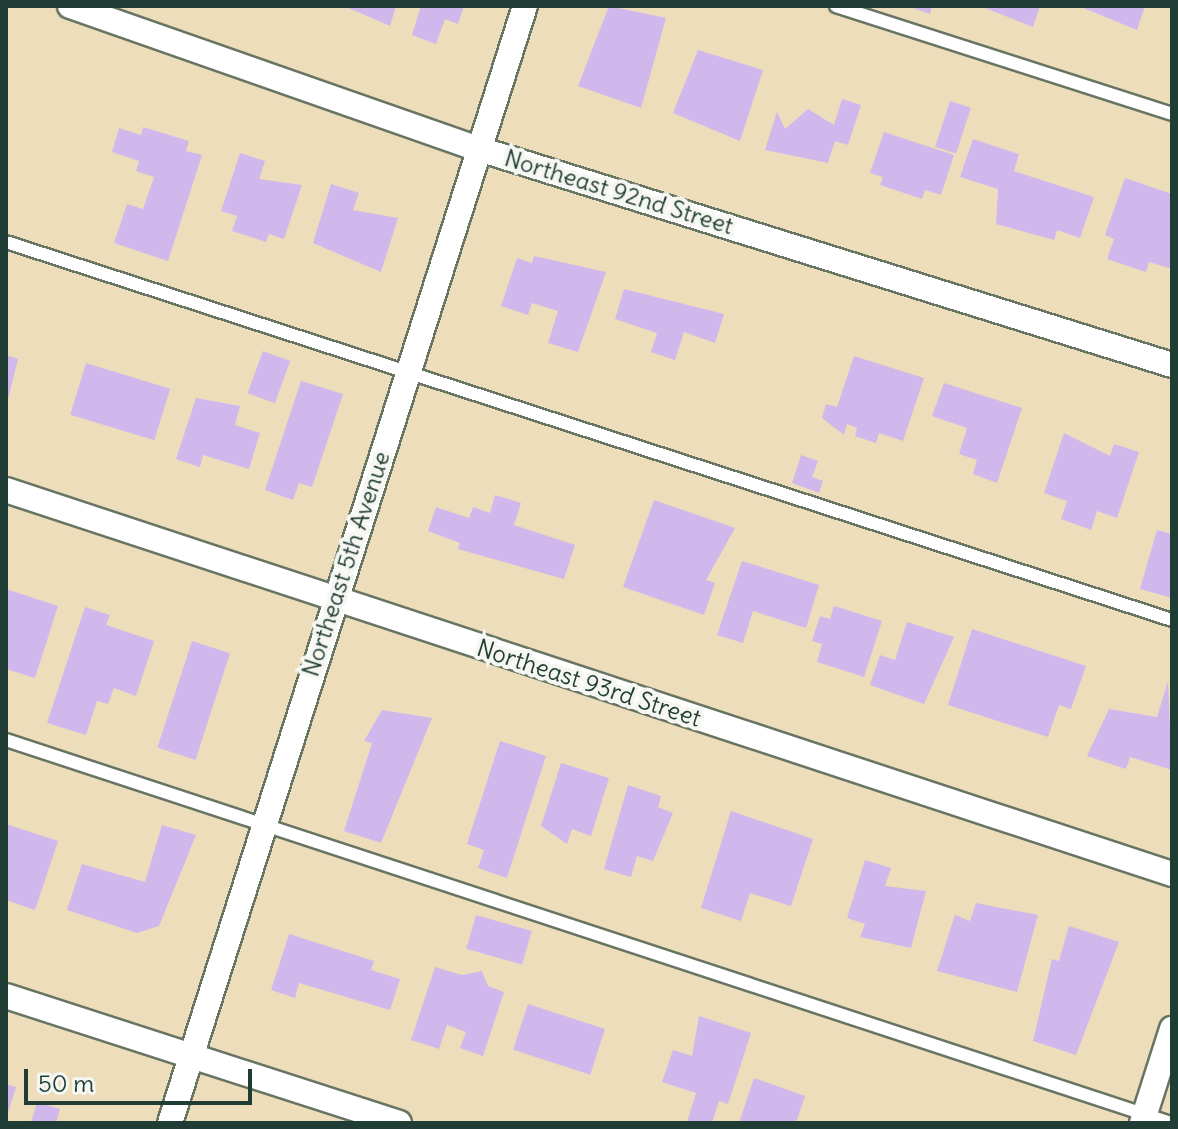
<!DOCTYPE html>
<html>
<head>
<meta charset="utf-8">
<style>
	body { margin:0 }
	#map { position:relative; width:1178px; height:1129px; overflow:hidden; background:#edb; font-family:Delius,sans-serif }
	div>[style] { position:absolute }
	.building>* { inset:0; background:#d0b8ed; transform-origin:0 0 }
	.roads { filter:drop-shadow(2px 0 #677563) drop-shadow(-2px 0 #677563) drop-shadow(0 2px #677563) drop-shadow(0 -2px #677563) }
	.service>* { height:12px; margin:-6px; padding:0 6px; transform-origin:6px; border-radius:6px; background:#fff }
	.minor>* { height:24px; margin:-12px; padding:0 12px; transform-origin:12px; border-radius:12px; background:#fff }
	span { translate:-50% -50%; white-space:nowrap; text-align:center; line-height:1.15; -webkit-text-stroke:8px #f6f6f2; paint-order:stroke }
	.street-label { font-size:24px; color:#1f3d34 }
	.frame { position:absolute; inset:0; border:8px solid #1f3d34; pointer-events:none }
	.scale { position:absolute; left:24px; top:1069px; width:228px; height:36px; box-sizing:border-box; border:4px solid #1f3d34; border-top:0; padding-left:10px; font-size:24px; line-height:28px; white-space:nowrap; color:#1f3d34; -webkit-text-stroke:6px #f6f6f2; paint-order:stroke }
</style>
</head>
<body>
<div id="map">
	<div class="building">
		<i style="clip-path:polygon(344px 6px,396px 6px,390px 26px)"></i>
		<i style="clip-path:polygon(421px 6px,464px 6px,458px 24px,445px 19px,436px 44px,412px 35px)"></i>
		<i style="clip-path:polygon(609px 6px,666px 18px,641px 108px,578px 86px)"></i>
		<i style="clip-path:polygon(907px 6px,932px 6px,930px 14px)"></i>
		<i style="clip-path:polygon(980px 6px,1040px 6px,1033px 27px)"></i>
		<i style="clip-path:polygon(1145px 6px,1137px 30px,1081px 7px,1081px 6px)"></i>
		<i style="clip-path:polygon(698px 50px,763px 70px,740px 141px,673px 113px)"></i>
		<i style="clip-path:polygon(842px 99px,861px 105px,848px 145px,835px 141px,828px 163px,765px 150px,777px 112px,785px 129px,808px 109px,834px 125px)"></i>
		<i style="left:950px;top:101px;width:22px;height:48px;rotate:18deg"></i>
		<i style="clip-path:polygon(143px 127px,189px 141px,186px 151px,202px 155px,168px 261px,114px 243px,127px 204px,143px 209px,154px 177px,136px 171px,139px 161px,112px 152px,119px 128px,141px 135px)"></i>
		<i style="clip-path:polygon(884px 132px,954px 155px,941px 195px,925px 190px,922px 199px,880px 185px,883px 177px,870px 173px)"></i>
		<i style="clip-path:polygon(973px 139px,1019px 154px,1014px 171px,1094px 197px,1080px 238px,1057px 230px,1054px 240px,996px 224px,998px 189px,960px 177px)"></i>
		<i style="clip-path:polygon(240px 153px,265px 161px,259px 179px,302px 185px,284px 239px,269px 234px,266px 242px,232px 231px,237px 216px,221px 211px)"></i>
		<i style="clip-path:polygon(1125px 178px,1172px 194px,1172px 269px,1149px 262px,1146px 272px,1107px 259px,1114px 239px,1105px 235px)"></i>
		<i style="clip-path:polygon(331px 184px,359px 193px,353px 210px,398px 218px,381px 272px,313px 243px)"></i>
		<i style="clip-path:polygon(534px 256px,606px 272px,578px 352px,548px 343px,558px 311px,532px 303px,528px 315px,501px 306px,517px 258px,532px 263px)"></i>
		<i style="clip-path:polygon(624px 289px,724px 314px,715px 343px,684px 332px,675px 360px,651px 352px,657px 333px,615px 319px)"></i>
		<i style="left:263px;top:351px;width:29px;height:45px;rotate:20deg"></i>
		<i style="clip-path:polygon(6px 355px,18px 359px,6px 407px)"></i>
		<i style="clip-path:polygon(854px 356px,924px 378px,903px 441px,879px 433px,876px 443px,855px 436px,857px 428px,847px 424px,844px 435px,822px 418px,826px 404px,837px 407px)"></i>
		<i style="left:86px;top:363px;width:88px;height:54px;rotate:17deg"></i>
		<i style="clip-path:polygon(301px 381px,343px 394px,312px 487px,299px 483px,293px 500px,265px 490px)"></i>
		<i style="clip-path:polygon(944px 383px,1022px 408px,997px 483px,973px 474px,977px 460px,959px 454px,967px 428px,932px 416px)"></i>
		<i style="clip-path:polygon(196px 398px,240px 406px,235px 425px,260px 433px,249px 469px,203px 455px,200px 467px,176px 459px)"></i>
		<i style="clip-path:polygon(1064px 433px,1110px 456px,1114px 444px,1139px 452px,1117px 518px,1097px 511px,1091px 530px,1061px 519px,1067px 501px,1044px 493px)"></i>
		<i style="clip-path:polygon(801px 455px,818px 461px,812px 477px,823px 481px,819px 493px,792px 483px)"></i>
		<i style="clip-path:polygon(495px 495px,521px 503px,514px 525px,575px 545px,564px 579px,458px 549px,460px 543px,428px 531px,436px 507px,469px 518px,473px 507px,490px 513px)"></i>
		<i style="clip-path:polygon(654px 500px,735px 528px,706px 580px,715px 583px,704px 615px,623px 587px)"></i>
		<i style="clip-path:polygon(1157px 530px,1172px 534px,1172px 598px,1140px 589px)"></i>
		<i style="clip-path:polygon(742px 561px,819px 585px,806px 628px,753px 611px,743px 643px,717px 635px)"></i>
		<i style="clip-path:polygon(6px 589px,58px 606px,35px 678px,6px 669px)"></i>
		<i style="clip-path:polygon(834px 606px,882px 621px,864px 677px,817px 662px,822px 644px,812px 641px,820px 616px,830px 619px)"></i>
		<i style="clip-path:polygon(85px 607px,110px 615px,106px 625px,154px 641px,136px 696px,114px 688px,108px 704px,97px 701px,86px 735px,47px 723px)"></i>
		<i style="clip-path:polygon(907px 622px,954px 637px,924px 704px,870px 685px,880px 655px,895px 660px)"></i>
		<i style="clip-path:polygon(972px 629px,1086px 666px,1071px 709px,1059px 705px,1048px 737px,948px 705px)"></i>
		<i style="left:192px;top:641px;width:40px;height:112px;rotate:18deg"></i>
		<i style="clip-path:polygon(1168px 681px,1172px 770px,1130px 757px,1126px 769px,1087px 756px,1109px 709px,1157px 717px)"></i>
		<i style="clip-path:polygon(382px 710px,432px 718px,381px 843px,344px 831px,372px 743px,364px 741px)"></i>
		<i style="clip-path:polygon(500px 741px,546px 756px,507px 878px,478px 868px,484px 850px,467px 844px)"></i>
		<i style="clip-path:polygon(561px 763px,609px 778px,591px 836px,572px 829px,567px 844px,541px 826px)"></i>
		<i style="clip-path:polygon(628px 785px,661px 796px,658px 807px,673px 813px,653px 861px,637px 856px,631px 877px,604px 869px)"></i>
		<i style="clip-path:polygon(731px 811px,813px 839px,791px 906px,750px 893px,741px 921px,701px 908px)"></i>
		<i style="clip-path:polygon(6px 824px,58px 841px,35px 910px,6px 900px)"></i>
		<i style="clip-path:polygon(162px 825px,196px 835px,159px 926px,137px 933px,67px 910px,82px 864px,145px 882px)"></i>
		<i style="clip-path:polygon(865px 860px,891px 868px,885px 886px,926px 891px,911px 948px,860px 937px,865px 924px,847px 918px)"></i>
		<i style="clip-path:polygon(976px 903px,1038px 915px,1017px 992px,937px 971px,955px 915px,970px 921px)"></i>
		<i style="left:476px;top:915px;width:58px;height:35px;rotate:16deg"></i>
		<i style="clip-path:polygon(1069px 926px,1119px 942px,1076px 1055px,1033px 1041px,1052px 959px,1059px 961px)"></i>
		<i style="clip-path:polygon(289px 934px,374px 961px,371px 970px,400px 979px,390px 1010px,299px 983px,295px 998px,271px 990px)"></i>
		<i style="clip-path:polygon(435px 967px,462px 975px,482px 971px,488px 986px,504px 992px,483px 1056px,460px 1048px,466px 1032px,447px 1025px,439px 1049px,411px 1040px)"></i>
		<i style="left:528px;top:1004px;width:81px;height:48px;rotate:18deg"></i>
		<i style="clip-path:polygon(699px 1016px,751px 1033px,728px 1104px,719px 1101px,712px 1123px,687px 1122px,696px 1093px,662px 1082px,673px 1050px,692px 1056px)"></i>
		<i style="clip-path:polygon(754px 1078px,805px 1096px,796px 1123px,739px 1123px)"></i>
		<i style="clip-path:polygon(6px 1084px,16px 1087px,7px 1116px,6px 1115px)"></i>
		<i style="clip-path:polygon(37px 1102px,60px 1109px,56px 1123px,31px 1123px)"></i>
	</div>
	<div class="roads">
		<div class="service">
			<i style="left:836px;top:6px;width:353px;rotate:17.8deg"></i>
			<i style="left:6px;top:242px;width:1226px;rotate:17.96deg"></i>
			<i style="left:6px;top:740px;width:1226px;rotate:18.2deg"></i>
		</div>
		<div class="minor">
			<i style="left:70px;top:6px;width:433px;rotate:19.3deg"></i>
			<i style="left:479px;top:149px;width:726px;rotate:17.31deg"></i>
			<i style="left:6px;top:490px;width:1228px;rotate:18.23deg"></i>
			<i style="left:6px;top:996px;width:413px;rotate:17.9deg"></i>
			<i style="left:170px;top:1123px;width:1172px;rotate:-72.37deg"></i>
			<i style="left:1142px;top:1123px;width:99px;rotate:-72.3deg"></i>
		</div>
	</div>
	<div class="street-label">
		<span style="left:619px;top:192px;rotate:17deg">Northeast 92nd Street</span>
		<span style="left:346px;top:564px;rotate:-72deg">Northeast 5th Avenue</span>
		<span style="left:589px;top:683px;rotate:18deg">Northeast 93rd Street</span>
	</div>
	<div class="frame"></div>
	<div class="scale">50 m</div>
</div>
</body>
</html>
